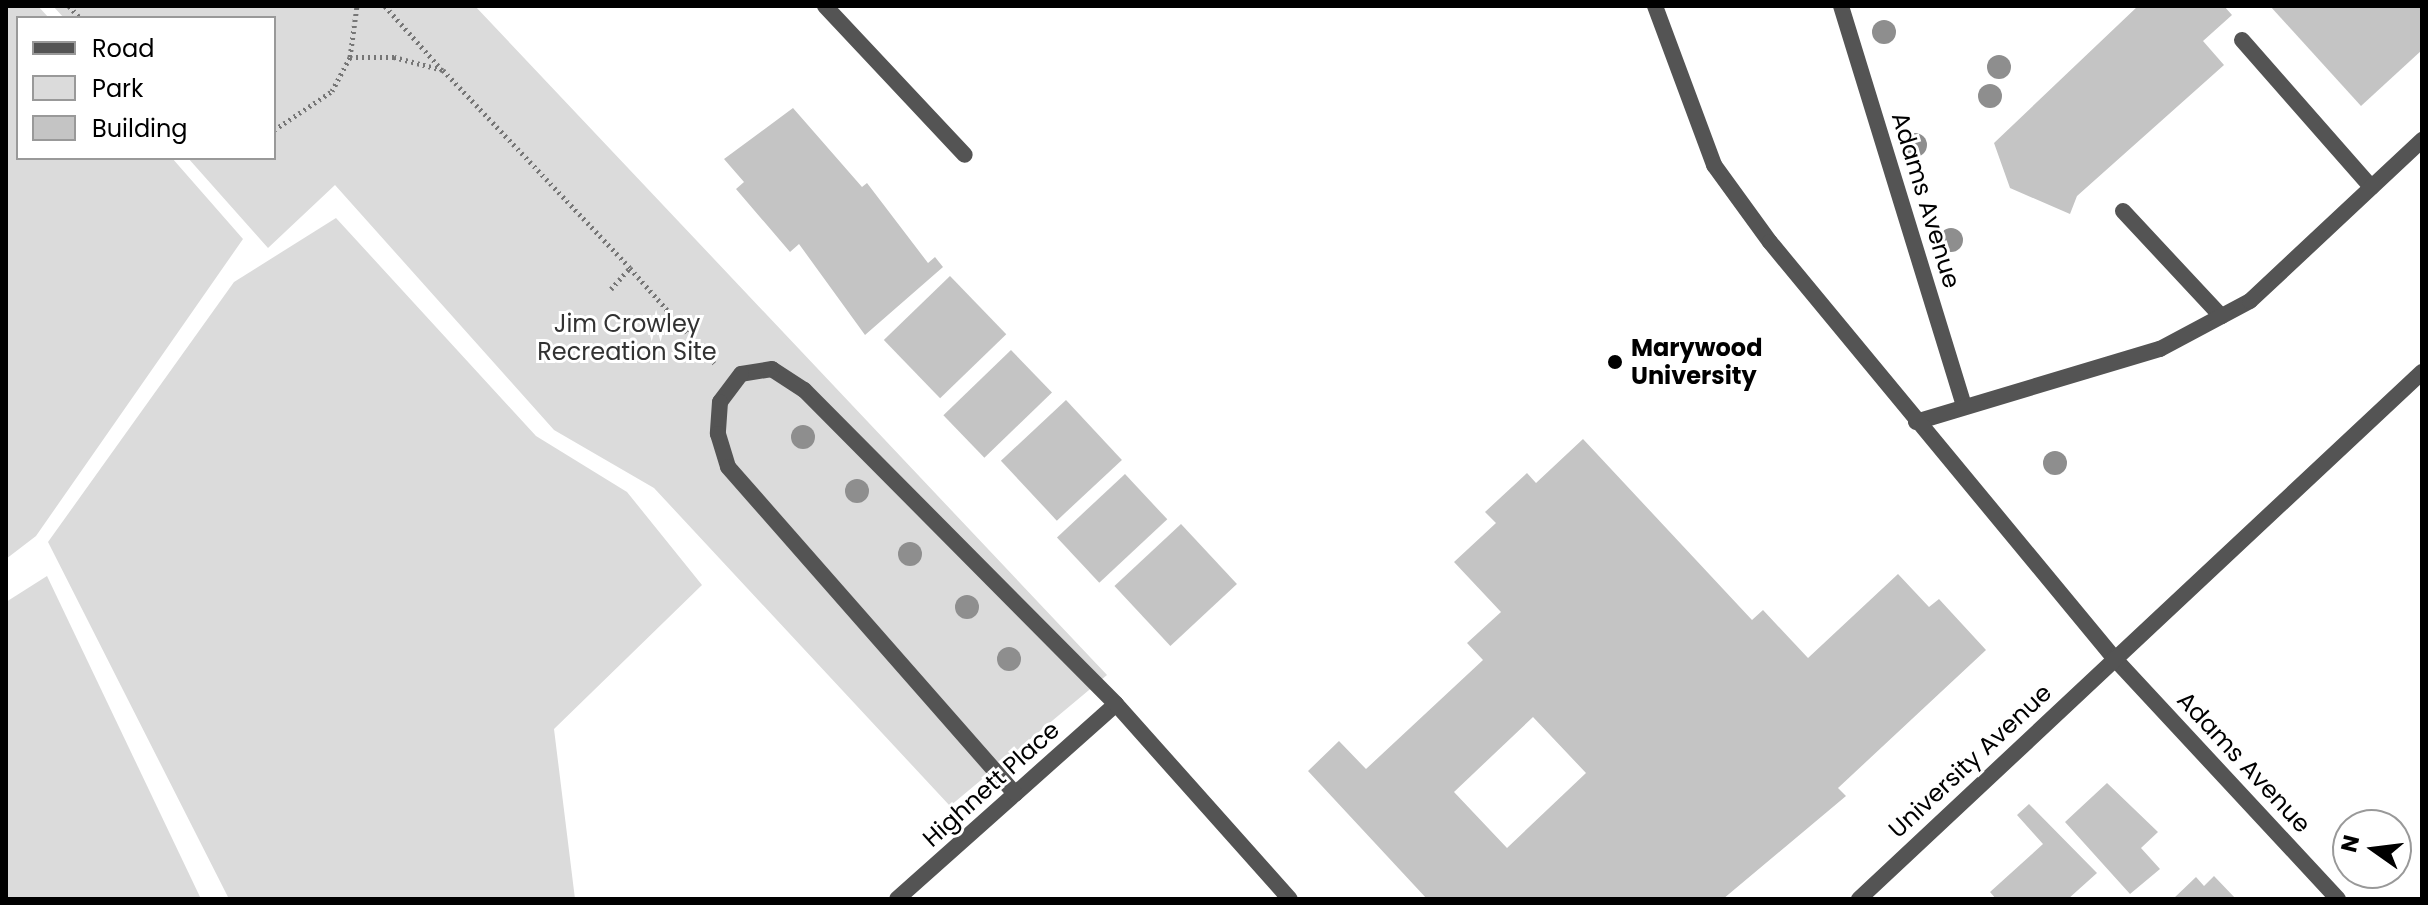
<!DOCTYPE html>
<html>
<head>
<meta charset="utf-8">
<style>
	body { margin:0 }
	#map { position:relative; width:2428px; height:905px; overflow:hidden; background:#fff; font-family:Poppins,sans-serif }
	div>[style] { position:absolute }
	.green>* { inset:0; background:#dbdbdb }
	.building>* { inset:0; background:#c4c4c4; transform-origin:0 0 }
	.path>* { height:5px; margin-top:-2.5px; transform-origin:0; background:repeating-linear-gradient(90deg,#767676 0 2px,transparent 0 6px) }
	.service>* { height:16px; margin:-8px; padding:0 8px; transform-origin:8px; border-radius:8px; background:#545454 }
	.minor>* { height:16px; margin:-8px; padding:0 8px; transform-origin:8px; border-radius:8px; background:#545454 }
	.tertiary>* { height:16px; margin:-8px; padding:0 8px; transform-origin:8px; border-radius:8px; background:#545454 }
	.trees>* { width:24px; height:24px; margin:-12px; border-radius:50%; background:#8e8e8e }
	.dots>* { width:22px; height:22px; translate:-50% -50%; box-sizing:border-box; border:4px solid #fff; border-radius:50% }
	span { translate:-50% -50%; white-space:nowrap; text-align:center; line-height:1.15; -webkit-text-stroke:6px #fff; paint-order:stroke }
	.street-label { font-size:24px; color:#000 }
	.park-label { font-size:24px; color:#323232 }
	.poi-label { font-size:24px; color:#000; font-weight:700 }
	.left { translate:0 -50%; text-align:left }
	.frame { position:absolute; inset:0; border:8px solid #000; pointer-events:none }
	.legend { position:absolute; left:16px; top:16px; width:260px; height:144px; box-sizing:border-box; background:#fff; border:2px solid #999; margin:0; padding:10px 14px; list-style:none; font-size:24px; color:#000 }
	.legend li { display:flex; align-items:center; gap:16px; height:40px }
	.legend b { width:40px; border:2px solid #999 }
	.north { position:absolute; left:2332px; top:809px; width:80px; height:80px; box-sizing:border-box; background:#fff; border:2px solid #999; border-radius:50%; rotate:284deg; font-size:22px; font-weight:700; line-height:32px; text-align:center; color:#000 }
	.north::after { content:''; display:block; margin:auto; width:28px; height:36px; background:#000; clip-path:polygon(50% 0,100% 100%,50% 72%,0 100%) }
</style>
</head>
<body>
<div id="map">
	<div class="green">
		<i style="clip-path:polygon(6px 6px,38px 6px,49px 18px,18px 18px,18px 158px,172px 158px,243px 239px,36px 536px,6px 559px)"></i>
		<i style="clip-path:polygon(53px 6px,475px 6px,1107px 675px,950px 806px,654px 488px,554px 430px,335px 185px,268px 248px,188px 158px,274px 158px,274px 18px,64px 18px)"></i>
		<i style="clip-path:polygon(336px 218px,536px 436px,627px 492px,702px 585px,554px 729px,575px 899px,229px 899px,48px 542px,234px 282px)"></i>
		<i style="clip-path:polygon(47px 576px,201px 899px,6px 899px,6px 602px)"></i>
	</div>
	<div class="building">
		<i style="clip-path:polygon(2138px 6px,2224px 6px,2232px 15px,2203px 41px,2224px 65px,2077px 196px,2070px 214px,2010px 188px,1994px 143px)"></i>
		<i style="clip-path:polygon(2270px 6px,2422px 6px,2422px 50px,2361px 106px)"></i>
		<i style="clip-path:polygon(793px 108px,862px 187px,867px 183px,928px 263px,935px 257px,943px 267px,865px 335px,799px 244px,790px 252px,736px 189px,744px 182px,724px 159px)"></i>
		<i style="left:950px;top:276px;width:81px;height:92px;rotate:46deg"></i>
		<i style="left:1011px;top:350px;width:59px;height:94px;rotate:46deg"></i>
		<i style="left:1066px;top:400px;width:82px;height:89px;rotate:47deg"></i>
		<i style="clip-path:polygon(evenodd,1583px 439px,1752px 620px,1763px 610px,1808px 658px,1898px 574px,1929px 607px,1939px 599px,1986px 650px,1838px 788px,1846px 796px,1723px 899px,1427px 899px,1308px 771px,1339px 741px,1366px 769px,1483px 660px,1467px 643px,1501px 612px,1454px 562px,1496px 523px,1485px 512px,1527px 473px,1536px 483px,1583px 439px,1533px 717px,1586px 773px,1507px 848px,1454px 792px,1533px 717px)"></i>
		<i style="left:1125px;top:474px;width:62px;height:93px;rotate:47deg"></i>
		<i style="left:1181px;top:524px;width:82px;height:91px;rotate:47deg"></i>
		<i style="clip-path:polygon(2107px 783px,2158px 832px,2141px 848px,2160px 869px,2130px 894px,2065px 822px)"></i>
		<i style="clip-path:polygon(2029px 804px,2097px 873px,2068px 899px,1996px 899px,1990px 892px,2043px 844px,2017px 815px)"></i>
		<i style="clip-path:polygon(2214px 876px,2236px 899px,2173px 899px,2196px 877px,2204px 886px)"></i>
	</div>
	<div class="path">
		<i style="left:69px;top:6px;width:16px;rotate:47deg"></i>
		<i style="left:385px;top:6px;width:86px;rotate:48.3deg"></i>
		<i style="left:350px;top:57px;width:44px"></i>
		<i style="left:394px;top:57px;width:51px;rotate:14.9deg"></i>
		<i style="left:443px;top:70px;width:272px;rotate:46.6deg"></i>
		<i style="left:274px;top:130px;width:70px;rotate:-33.9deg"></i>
		<i style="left:332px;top:91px;width:38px;rotate:-62deg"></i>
		<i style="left:350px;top:57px;width:51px;rotate:-82.2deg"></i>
		<i style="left:611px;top:289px;width:28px;rotate:-48deg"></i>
		<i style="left:630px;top:268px;width:127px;rotate:48.5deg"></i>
	</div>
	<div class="service">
		<i style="left:825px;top:6px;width:204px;rotate:46.8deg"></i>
		<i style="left:1841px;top:6px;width:419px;rotate:72.9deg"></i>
		<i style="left:2242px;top:40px;width:196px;rotate:48.7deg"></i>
		<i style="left:2123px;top:211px;width:144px;rotate:47deg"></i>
		<i style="left:1916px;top:422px;width:255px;rotate:-16.7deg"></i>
		<i style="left:2160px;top:349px;width:102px;rotate:-28.1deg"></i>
		<i style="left:2250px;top:301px;width:236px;rotate:-43.1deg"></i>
	</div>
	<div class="minor">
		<i style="left:1655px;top:6px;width:170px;rotate:69.6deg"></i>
		<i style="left:1714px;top:165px;width:95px;rotate:54deg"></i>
		<i style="left:1770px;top:242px;width:540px;rotate:50.41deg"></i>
		<i style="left:2114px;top:658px;width:329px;rotate:47.1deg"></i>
		<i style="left:897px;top:899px;width:158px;rotate:-41.7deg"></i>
		<i style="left:1015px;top:794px;width:135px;rotate:-41.7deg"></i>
		<i style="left:1116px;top:704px;width:443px;rotate:-134.8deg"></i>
		<i style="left:804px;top:390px;width:38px;rotate:-147deg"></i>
		<i style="left:772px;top:369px;width:31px;rotate:171deg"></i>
		<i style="left:741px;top:374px;width:35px;rotate:127deg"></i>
		<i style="left:720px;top:402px;width:32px;rotate:94deg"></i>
		<i style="left:718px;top:434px;width:34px;rotate:73deg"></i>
		<i style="left:728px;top:467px;width:435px;rotate:48.7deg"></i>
		<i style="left:1859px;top:899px;width:771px;rotate:-43.11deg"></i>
	</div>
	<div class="tertiary">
		<i style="left:1116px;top:704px;width:261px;rotate:48.3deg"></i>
	</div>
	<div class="trees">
		<i style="left:1884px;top:32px"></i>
		<i style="left:1999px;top:67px"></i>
		<i style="left:1990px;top:96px"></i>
		<i style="left:1915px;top:145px"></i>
		<i style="left:1951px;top:240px"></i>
		<i style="left:803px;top:437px"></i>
		<i style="left:2055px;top:463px"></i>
		<i style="left:857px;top:491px"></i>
		<i style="left:910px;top:554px"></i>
		<i style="left:967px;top:607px"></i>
		<i style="left:1009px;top:659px"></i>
	</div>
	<div class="dots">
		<i style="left:1615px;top:362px;background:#000"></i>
	</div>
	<div class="street-label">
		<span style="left:1926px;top:200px;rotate:73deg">Adams Avenue</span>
		<span style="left:1970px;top:761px;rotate:-43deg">University Avenue</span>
		<span style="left:2244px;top:762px;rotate:47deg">Adams Avenue</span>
		<span style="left:991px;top:784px;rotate:-42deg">Highnett Place</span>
	</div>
	<div class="park-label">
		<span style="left:627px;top:338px">Jim Crowley<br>Recreation Site</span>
	</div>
	<div class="poi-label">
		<span class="left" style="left:1631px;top:362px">Marywood<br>University</span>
	</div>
	<div class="frame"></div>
	<ul class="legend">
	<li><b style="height:10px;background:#545454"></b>Road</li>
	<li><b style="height:22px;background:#dbdbdb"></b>Park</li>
	<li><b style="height:22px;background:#c4c4c4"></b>Building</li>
	</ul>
	<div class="north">N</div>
</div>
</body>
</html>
